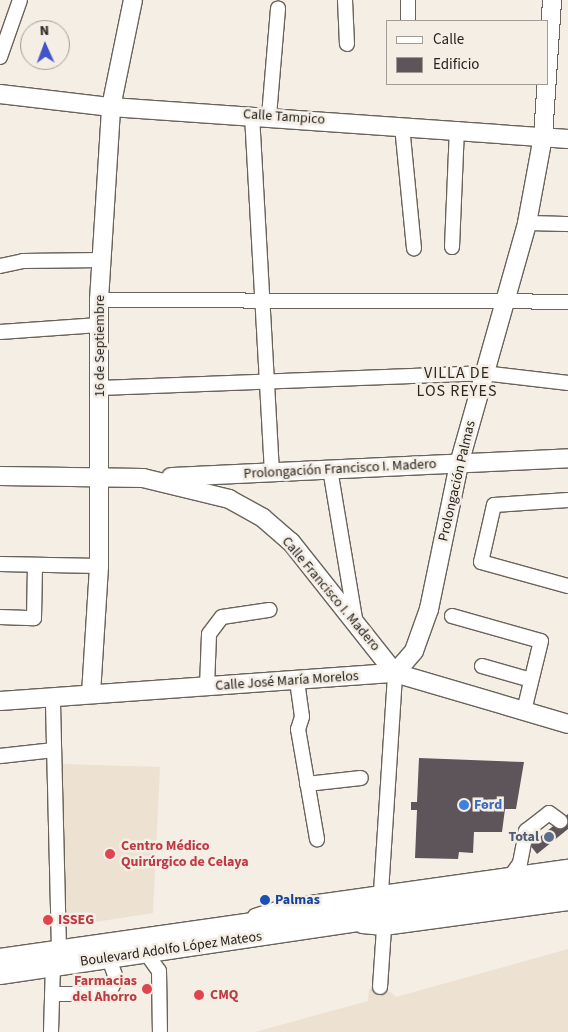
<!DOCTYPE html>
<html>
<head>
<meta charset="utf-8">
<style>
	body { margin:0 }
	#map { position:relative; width:568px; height:1032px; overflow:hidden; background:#f5eee5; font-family:"Source Sans 3",sans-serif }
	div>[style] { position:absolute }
	.built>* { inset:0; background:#ede1d1 }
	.building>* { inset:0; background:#5e555a }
	.roads { filter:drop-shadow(1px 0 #69635b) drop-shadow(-1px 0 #69635b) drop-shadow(0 1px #69635b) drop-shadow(0 -1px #69635b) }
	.minor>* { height:14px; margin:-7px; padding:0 7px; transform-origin:7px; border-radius:7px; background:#fff }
	.major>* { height:18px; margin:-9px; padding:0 9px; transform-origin:9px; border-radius:9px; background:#fff }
	.dots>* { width:14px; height:14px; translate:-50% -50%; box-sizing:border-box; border:2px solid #f5eee5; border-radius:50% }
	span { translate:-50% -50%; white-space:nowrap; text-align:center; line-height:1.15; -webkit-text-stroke:5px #f5eee5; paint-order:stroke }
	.street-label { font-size:14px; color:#24211e }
	.shop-label { font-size:14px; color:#366cbe; font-weight:700 }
	.left { translate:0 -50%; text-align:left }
	.service-label { font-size:14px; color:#4e5e75; font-weight:700 }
	.right { translate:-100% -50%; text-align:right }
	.health-label { font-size:14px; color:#be3a42; font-weight:700 }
	.transit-label { font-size:14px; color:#164399; font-weight:700 }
	.quarter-label { font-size:16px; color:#2e2821; letter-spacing:1px }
	.legend { position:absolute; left:386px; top:20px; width:162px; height:65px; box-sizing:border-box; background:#f5eee5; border:1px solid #a19c95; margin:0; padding:6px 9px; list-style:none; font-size:15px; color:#24211e }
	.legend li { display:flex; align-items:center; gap:10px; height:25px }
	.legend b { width:25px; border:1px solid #a19c95 }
	.north { position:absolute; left:20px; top:20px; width:50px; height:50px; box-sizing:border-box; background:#f5eee5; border:1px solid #a19c95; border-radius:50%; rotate:358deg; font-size:14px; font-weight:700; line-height:20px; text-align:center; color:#24211e }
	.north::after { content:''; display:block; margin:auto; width:18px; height:22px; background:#4354c8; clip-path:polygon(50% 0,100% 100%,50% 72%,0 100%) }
</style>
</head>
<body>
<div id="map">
	<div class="built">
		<i style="clip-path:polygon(63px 764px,160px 767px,153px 913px,63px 927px)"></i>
		<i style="clip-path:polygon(568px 949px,568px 1032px,255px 1032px,368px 1001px,369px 989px,391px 992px,396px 997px)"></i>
	</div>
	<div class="building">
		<i style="clip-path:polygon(419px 758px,524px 762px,516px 809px,505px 809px,502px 832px,474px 832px,473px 853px,459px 852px,458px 859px,415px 858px,417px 810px,411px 810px,411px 802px,417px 802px)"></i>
		<i style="clip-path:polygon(568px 814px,568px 829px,537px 854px,530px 845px)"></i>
	</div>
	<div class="roads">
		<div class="minor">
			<i style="left:345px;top:0;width:44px;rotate:87.4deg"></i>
			<i style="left:408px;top:21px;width:21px;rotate:-90deg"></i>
			<i style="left:0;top:57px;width:60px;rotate:-70.7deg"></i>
			<i style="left:252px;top:115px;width:358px;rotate:86.8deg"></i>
			<i style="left:269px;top:116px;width:108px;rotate:-85.2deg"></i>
			<i style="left:402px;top:126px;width:123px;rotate:84.4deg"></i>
			<i style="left:527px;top:223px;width:41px;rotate:1.4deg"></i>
			<i style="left:452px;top:247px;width:118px;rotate:-87.6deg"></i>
			<i style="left:0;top:266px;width:24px;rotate:-12deg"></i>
			<i style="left:23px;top:261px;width:79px;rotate:-0.7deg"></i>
			<i style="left:99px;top:300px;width:469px;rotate:0.2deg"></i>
			<i style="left:0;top:332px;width:99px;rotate:-4deg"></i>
			<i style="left:100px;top:388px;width:383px;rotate:-2.2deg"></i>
			<i style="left:483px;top:373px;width:86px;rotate:6.7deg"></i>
			<i style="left:330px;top:469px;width:151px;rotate:80.5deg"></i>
			<i style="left:568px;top:500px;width:74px;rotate:176.1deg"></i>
			<i style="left:494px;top:505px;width:58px;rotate:102.8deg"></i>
			<i style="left:481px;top:562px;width:90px;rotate:15.4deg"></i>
			<i style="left:0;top:564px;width:99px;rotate:1.2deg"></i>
			<i style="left:452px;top:616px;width:92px;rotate:15.7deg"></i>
			<i style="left:541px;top:641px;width:72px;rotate:103.7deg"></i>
			<i style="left:0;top:617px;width:34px;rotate:2deg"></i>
			<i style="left:34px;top:618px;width:53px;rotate:-88.9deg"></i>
			<i style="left:482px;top:666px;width:51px;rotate:15.9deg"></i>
			<i style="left:297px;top:681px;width:36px;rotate:82deg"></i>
			<i style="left:302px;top:717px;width:13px;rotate:108deg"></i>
			<i style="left:298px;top:729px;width:112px;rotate:80.2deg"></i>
			<i style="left:207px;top:687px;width:53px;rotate:-87.8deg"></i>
			<i style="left:209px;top:634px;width:21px;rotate:-53deg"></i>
			<i style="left:222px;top:617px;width:48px;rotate:-8.5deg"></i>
			<i style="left:0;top:756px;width:54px;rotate:-6.3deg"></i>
			<i style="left:307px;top:784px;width:54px;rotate:-6.3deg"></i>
			<i style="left:513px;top:873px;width:12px;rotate:-55deg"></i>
			<i style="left:520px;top:863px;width:33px;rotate:-79deg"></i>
			<i style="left:526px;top:831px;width:29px;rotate:-38deg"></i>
			<i style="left:549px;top:813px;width:14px;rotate:36deg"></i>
			<i style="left:381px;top:892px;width:219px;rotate:-86.3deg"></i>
			<i style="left:255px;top:916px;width:28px;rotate:-18deg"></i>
			<i style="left:282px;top:907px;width:289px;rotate:-8deg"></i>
			<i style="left:362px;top:926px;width:22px;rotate:5deg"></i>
			<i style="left:384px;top:928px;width:186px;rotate:-7.7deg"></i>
			<i style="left:146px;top:953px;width:22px;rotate:54deg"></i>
			<i style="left:159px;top:971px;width:61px;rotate:89.1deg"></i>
			<i style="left:380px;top:987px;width:59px;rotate:-86.1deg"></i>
			<i style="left:52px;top:994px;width:57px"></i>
			<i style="left:109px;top:994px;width:17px;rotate:-66deg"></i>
			<i style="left:116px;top:978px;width:20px;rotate:-110deg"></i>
			<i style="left:51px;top:1032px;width:66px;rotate:-88.3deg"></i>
			<i style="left:53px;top:966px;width:18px;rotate:-71deg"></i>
			<i style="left:59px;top:949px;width:252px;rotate:-91.4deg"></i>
		</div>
		<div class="major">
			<i style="left:0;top:94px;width:112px;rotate:6.7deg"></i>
			<i style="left:111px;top:107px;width:458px;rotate:4deg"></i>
			<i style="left:0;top:476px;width:143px;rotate:0.8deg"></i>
			<i style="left:143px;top:478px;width:89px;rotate:13.7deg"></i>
			<i style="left:229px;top:499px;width:39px;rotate:29deg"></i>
			<i style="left:263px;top:518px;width:37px;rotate:41deg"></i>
			<i style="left:291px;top:542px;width:167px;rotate:51.6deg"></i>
			<i style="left:171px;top:477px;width:397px;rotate:-2.7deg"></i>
			<i style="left:395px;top:673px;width:29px;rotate:-49deg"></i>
			<i style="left:414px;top:651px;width:45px;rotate:-70.3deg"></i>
			<i style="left:429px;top:609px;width:148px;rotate:-78.3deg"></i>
			<i style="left:459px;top:464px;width:250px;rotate:-74.2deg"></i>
			<i style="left:527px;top:223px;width:87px;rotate:-79.5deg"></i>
			<i style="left:543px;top:137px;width:137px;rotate:-86.2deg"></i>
			<i style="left:91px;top:694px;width:128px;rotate:-86.4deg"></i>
			<i style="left:99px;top:566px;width:266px;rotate:-90deg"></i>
			<i style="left:99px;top:300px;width:193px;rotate:-86.4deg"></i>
			<i style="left:111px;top:107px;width:109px;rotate:-78.4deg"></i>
			<i style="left:0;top:701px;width:396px;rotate:-4.1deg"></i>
			<i style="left:395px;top:673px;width:180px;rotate:16.4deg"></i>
			<i style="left:0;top:958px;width:574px;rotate:-8.12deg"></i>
			<i style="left:0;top:975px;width:574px;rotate:-8.41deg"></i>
		</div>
	</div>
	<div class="dots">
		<i style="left:464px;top:805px;background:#3f7fe0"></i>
		<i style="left:549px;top:837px;background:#5c6f8a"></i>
		<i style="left:110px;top:854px;background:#e0444e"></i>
		<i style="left:265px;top:900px;background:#1a4fb4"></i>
		<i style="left:48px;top:920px;background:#e0444e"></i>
		<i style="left:147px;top:989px;background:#e0444e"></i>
		<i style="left:199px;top:995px;background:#e0444e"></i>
	</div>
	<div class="street-label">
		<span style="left:284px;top:117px;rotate:4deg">Calle Tampico</span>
		<span style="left:100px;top:346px;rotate:-90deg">16 de Septiembre</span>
		<span style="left:340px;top:469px;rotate:-3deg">Prolongación Francisco I. Madero</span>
		<span style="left:457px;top:481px;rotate:-77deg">Prolongación Palmas</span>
		<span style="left:331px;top:594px;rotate:50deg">Calle Francisco I. Madero</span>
		<span style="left:287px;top:681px;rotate:-4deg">Calle José María Morelos</span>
		<span style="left:171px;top:949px;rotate:-8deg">Boulevard Adolfo López Mateos</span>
	</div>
	<div class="shop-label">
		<span class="left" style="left:474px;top:805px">Ford</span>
	</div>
	<div class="service-label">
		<span class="right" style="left:539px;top:837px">Total</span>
	</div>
	<div class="health-label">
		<span class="left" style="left:121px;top:854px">Centro Médico<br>Quirúrgico de Celaya</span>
		<span class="left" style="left:58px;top:920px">ISSEG</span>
		<span class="right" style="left:137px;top:989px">Farmacias<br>del Ahorro</span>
		<span class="left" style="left:210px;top:995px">CMQ</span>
	</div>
	<div class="transit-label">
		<span class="left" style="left:275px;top:900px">Palmas</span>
	</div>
	<div class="quarter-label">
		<span style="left:457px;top:382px">VILLA DE<br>LOS REYES</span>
	</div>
	<ul class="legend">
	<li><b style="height:6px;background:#fff"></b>Calle</li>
	<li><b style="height:14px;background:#5e555a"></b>Edificio</li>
	</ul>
	<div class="north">N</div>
</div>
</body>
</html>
